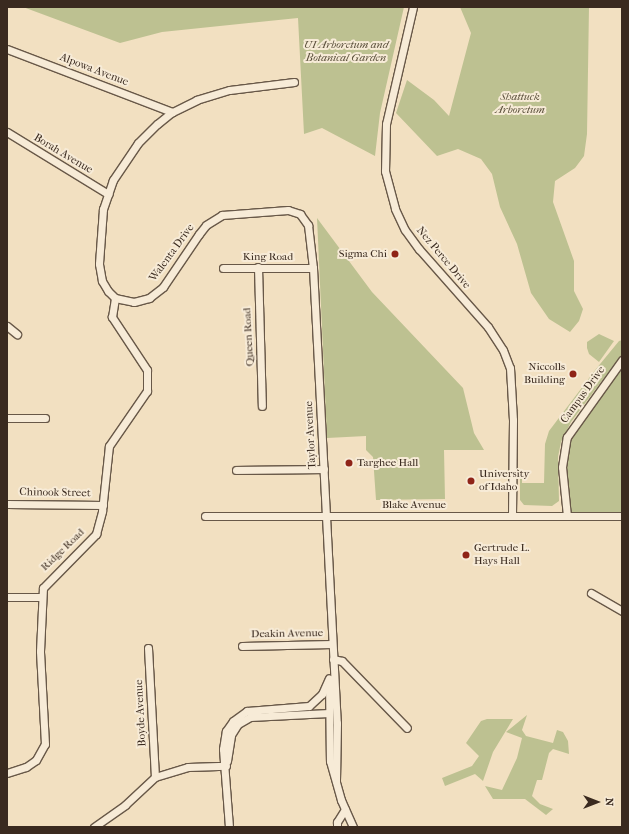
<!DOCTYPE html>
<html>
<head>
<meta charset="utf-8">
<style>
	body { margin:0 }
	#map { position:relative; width:629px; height:834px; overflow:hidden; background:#f2e0c1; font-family:"IM FELL French Canon",serif }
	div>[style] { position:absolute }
	.green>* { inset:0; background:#bdc191 }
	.roads { filter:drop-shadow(1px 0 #685848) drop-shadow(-1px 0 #685848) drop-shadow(0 1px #685848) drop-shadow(0 -1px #685848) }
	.minor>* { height:7px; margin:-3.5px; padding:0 3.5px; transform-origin:3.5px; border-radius:3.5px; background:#f7ebd7 }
	.dots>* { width:11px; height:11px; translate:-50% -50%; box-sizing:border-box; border:2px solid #f7ebd7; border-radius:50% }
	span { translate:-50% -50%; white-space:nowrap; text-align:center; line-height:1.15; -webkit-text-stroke:4px #f7ebd7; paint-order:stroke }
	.park-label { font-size:11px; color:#5b503c; font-style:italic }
	.street-label { font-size:11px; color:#3a2a1f }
	.poi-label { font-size:11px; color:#3a2a1f }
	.right { translate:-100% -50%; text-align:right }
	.left { translate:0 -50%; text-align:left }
	.frame { position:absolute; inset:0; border:8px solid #3a2a1f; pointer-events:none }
	.north { position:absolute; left:577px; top:782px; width:40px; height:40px; -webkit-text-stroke:3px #f7ebd7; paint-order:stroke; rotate:90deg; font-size:11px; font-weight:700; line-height:16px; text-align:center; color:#3a2a1f }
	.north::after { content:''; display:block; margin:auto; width:14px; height:18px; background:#3a2a1f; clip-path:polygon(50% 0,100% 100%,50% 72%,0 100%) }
</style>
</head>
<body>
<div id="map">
	<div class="green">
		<i style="clip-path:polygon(23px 7px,404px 7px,380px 113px,375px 156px,322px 128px,304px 134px,298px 18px,162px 32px,120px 43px)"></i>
		<i style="clip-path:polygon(460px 7px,589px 7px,587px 134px,584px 156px,575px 168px,555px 181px,553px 202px,574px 261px,574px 291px,583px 309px,579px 321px,570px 332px,549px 319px,531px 293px,517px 244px,500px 207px,492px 174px,481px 159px,458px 149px,437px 156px,396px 113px,407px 80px,434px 100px,449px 116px,471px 33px)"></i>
		<i style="clip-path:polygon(317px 218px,372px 292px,463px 388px,474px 433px,484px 450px,444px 450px,445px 499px,376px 500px,373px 457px,366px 450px,366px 436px,327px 438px)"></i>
		<i style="clip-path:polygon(599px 334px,614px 341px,599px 362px,589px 354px,587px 348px,587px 342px)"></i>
		<i style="clip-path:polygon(622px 340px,622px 354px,571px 422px,561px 442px,558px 457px,559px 501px,552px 506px,524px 505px,520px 500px,520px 477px,522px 477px,522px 483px,544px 483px,545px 444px,549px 431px,596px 369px,619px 341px)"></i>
		<i style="clip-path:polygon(622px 360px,622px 516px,567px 516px,565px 445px)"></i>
		<i style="clip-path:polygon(527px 715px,522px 730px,526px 736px,553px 743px,557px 730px,563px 732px,568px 741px,569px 754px,553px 749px,549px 753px,542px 780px,537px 780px,532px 796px,540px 804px,553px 809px,546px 815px,525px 799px,493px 799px,485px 786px,502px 790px,517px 758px,522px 738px,506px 732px)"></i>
		<i style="clip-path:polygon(487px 719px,513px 719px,493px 752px,483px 781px,475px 774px,445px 786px,442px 778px,472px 766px,479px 756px,466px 743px,481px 721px)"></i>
	</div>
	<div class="roads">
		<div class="minor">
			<i style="left:413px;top:7px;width:120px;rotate:103deg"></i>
			<i style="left:386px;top:124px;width:47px;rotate:91.2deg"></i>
			<i style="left:385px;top:171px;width:39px;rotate:75deg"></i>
			<i style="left:395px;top:209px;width:23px;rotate:65deg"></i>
			<i style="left:405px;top:230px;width:24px;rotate:54deg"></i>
			<i style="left:419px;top:249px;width:104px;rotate:48.5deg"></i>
			<i style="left:488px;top:327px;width:27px;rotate:57deg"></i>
			<i style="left:503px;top:350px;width:19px;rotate:69deg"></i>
			<i style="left:510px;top:368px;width:52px;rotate:86.7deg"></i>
			<i style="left:513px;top:420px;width:96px;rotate:90.6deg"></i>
			<i style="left:7px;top:49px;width:177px;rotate:20.9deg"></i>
			<i style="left:294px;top:82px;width:65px;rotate:173deg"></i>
			<i style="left:229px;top:90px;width:34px;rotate:163deg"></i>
			<i style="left:197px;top:100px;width:28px;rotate:154deg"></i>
			<i style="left:172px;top:112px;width:19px;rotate:141deg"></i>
			<i style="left:157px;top:124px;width:27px;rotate:135deg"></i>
			<i style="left:138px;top:143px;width:45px;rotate:124deg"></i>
			<i style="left:113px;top:180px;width:31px;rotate:109deg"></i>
			<i style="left:103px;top:209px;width:55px;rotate:94.2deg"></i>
			<i style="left:99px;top:264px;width:17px;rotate:80deg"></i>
			<i style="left:102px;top:281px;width:12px;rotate:59deg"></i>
			<i style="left:108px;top:291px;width:10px;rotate:45deg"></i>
			<i style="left:115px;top:298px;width:19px;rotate:12deg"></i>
			<i style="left:134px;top:302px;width:16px;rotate:-15deg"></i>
			<i style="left:149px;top:298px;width:18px;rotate:-38deg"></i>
			<i style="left:163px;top:287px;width:64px;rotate:-55.8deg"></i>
			<i style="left:199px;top:234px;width:11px;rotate:-52deg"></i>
			<i style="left:206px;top:225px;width:19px;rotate:-32deg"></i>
			<i style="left:222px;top:215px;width:66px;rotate:-4.3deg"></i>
			<i style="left:288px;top:210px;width:13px;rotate:18deg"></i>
			<i style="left:300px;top:214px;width:14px;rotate:54deg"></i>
			<i style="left:308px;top:225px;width:43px;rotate:83.4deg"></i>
			<i style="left:313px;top:268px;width:456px;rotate:87deg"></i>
			<i style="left:337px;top:723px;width:58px;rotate:91deg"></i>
			<i style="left:7px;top:132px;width:119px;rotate:31.5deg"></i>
			<i style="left:258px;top:267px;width:139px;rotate:88.4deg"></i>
			<i style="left:223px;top:268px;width:90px"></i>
			<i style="left:7px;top:326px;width:13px;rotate:39deg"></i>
			<i style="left:7px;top:418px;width:38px"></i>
			<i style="left:236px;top:470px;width:88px;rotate:-0.7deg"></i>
			<i style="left:7px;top:504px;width:96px;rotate:0.6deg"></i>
			<i style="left:205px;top:516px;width:417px"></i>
			<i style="left:567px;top:516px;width:49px;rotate:-95.8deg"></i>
			<i style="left:562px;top:467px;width:30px;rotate:-81deg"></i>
			<i style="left:567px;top:437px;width:95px;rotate:-54.5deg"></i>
			<i style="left:591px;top:593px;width:36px;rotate:30deg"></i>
			<i style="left:7px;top:597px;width:34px"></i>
			<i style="left:242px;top:646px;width:90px;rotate:-1.3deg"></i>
			<i style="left:148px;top:648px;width:129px;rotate:86.9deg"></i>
			<i style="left:333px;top:659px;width:9px;rotate:13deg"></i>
			<i style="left:342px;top:661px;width:93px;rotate:45.9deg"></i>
			<i style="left:329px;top:682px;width:79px;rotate:89.3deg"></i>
			<i style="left:330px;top:761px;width:41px;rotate:74.2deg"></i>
			<i style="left:341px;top:800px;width:30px;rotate:66deg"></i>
			<i style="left:227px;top:761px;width:26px;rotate:-81deg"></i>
			<i style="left:231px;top:735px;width:13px;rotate:-58deg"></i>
			<i style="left:238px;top:724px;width:14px;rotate:-30deg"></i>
			<i style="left:250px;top:717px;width:79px;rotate:-2.9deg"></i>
			<i style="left:7px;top:773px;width:20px;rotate:-18deg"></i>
			<i style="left:26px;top:767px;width:12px;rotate:-35deg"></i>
			<i style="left:36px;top:760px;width:18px;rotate:-61deg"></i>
			<i style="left:45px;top:744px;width:93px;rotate:-93.1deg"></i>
			<i style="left:40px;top:651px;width:63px;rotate:-87.3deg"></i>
			<i style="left:43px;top:588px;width:76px;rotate:-45.5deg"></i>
			<i style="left:96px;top:534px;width:24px;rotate:-75deg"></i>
			<i style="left:102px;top:511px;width:65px;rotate:-83.9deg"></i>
			<i style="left:109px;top:446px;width:67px;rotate:-55.4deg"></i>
			<i style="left:147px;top:391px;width:21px;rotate:-90deg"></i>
			<i style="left:147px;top:370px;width:64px;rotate:-123.4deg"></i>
			<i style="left:112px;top:317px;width:19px;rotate:-81deg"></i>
			<i style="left:94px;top:827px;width:38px;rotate:-35deg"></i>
			<i style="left:125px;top:805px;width:41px;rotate:-43deg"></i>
			<i style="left:155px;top:777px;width:34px;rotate:-17deg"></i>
			<i style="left:188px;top:767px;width:38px;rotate:-2deg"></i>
			<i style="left:229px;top:827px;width:78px;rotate:-94.4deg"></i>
			<i style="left:223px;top:749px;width:18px;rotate:-81deg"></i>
			<i style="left:226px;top:731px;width:12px;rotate:-55deg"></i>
			<i style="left:233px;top:721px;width:17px;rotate:-36deg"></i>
			<i style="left:247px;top:711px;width:62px;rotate:-4.6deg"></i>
			<i style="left:309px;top:706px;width:18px;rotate:-43deg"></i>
			<i style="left:322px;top:694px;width:17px;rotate:-66deg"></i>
			<i style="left:337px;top:827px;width:5px;rotate:-90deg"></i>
			<i style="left:337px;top:822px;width:15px;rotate:-58deg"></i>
		</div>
	</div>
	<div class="dots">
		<i style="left:395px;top:254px;background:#8f2418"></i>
		<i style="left:573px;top:374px;background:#8f2418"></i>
		<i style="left:349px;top:463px;background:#8f2418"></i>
		<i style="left:471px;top:481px;background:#8f2418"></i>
		<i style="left:466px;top:555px;background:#8f2418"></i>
	</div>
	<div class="park-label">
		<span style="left:346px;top:52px">UI Arboretum and<br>Botanical Garden</span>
		<span style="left:520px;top:104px">Shattuck<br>Arboretum</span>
	</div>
	<div class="street-label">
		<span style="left:94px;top:70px;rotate:21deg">Alpowa Avenue</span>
		<span style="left:63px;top:154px;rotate:31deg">Borah Avenue</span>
		<span style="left:172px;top:253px;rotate:-54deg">Walenta Drive</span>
		<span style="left:268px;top:257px">King Road</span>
		<span style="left:443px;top:258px;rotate:50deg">Nez Perce Drive</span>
		<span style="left:249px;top:337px;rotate:-93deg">Queen Road</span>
		<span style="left:583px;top:395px;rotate:-54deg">Campus Drive</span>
		<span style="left:311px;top:435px;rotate:-93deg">Taylor Avenue</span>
		<span style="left:55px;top:493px;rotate:1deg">Chinook Street</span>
		<span style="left:414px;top:505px">Blake Avenue</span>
		<span style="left:63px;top:550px;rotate:-44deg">Ridge Road</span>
		<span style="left:287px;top:634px;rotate:-1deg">Deakin Avenue</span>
		<span style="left:141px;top:713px;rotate:-93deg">Boyde Avenue</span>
	</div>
	<div class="poi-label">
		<span class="right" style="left:387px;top:254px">Sigma Chi</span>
		<span class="right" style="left:565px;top:374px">Niccolls<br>Building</span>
		<span class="left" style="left:357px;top:463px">Targhee Hall</span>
		<span class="left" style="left:479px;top:481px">University<br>of Idaho</span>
		<span class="left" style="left:474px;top:555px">Gertrude L.<br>Hays Hall</span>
	</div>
	<div class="frame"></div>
	<div class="north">N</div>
</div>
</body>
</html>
